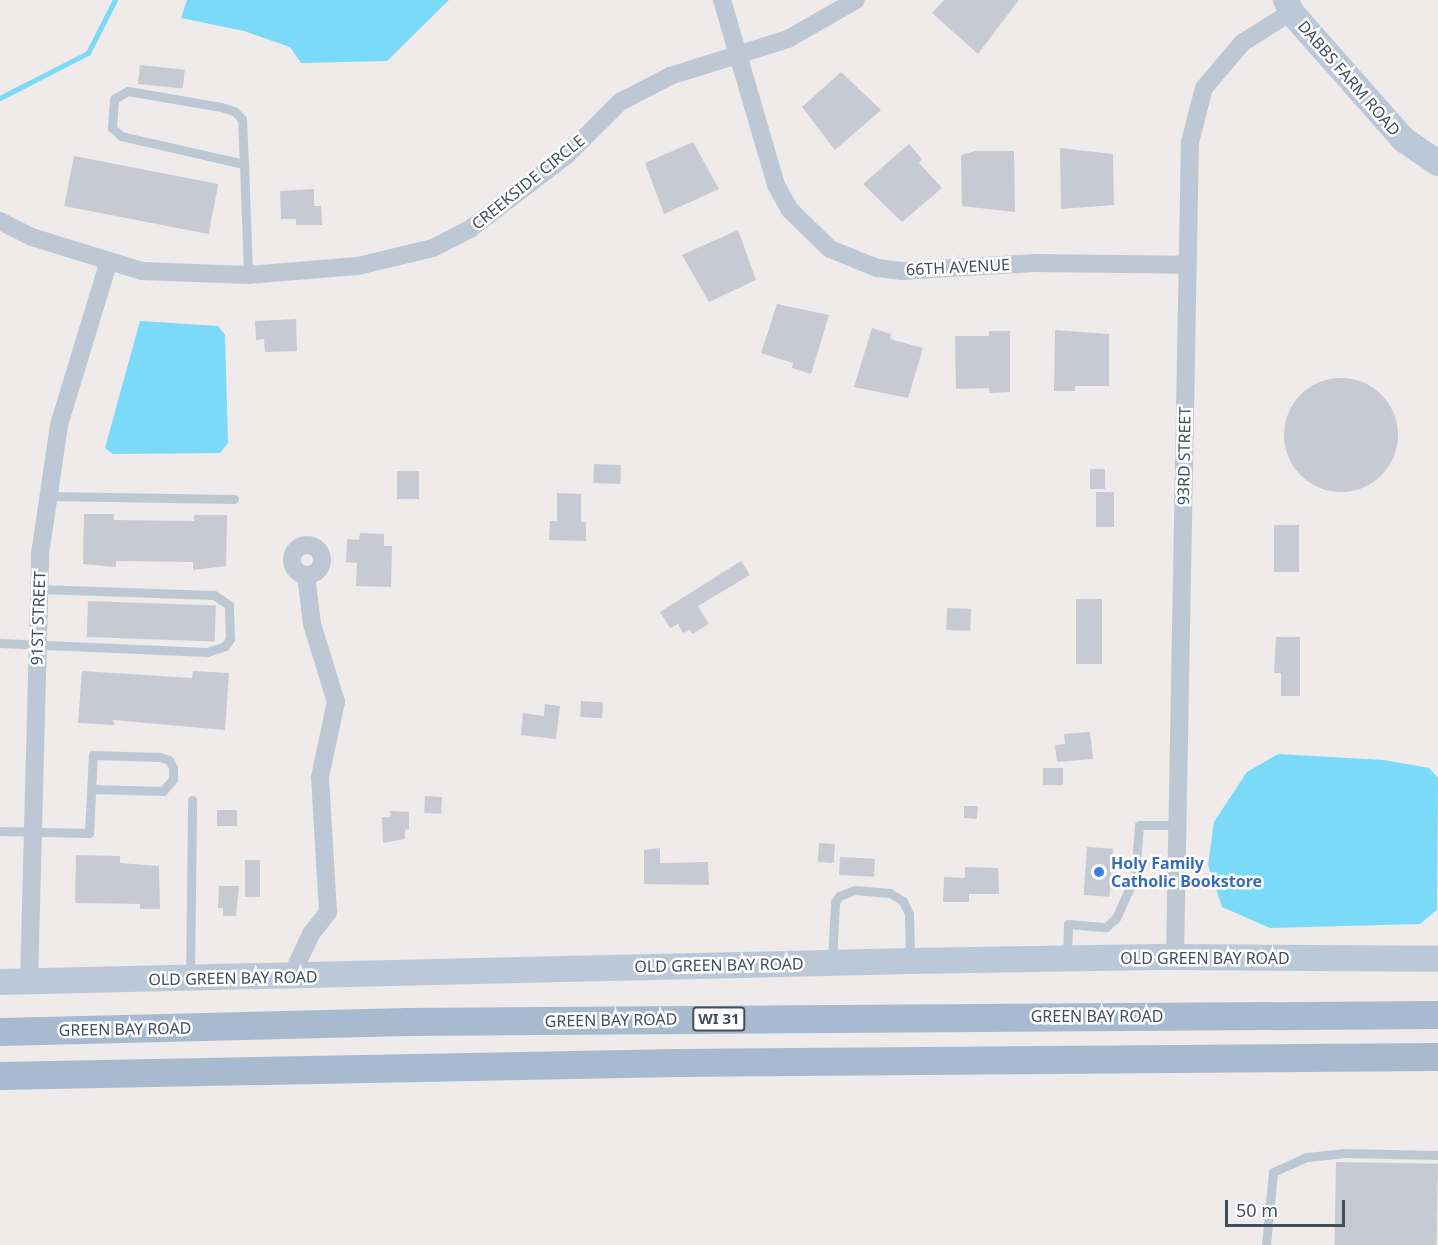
<!DOCTYPE html>
<html>
<head>
<meta charset="utf-8">
<style>
	body { margin:0 }
	#map { position:relative; width:1438px; height:1245px; overflow:hidden; background:#efebeb; font-family:"Noto Sans",sans-serif }
	div>[style] { position:absolute }
	.water>* { inset:0; background:#7adaf7 }
	.stream>* { height:4.5px; margin:-2.25px; padding:0 2.25px; transform-origin:2.25px; border-radius:2.25px; background:#7adaf7 }
	.building>* { inset:0; background:#c7cad3; transform-origin:0 0 }
	.round { border-radius:50% }
	.lane>* { height:9px; margin:-4.5px; padding:0 4.5px; transform-origin:4.5px; border-radius:4.5px; background:#bdc8d4 }
	.street>* { height:18px; margin:-9px; padding:0 9px; transform-origin:9px; border-radius:9px; background:#bdc8d4 }
	.street>.ring { margin:-9px; padding:0; box-sizing:content-box; background:none; border:18px solid #bdc8d4; border-radius:50% }
	.secondary>* { height:26px; margin:-13px; padding:0 13px; transform-origin:13px; border-radius:13px; background:#bbc8d8 }
	.primary>* { height:28px; margin:-14px; padding:0 14px; transform-origin:14px; border-radius:14px; background:#a7bacf }
	.dots>* { width:16px; height:16px; translate:-50% -50%; box-sizing:border-box; border:3px solid #fff; border-radius:50% }
	span { translate:-50% -50%; white-space:nowrap; text-align:center; line-height:1.15; -webkit-text-stroke:5px #fff; paint-order:stroke }
	.shield-label span { padding:2px 4px; background:#fff; border:2px solid; border-radius:4px; -webkit-text-stroke-width:0 }
	.shield-label { font-size:15px; color:#424f5b; font-weight:700 }
	.street-label { font-size:16px; color:#424f5b }
	.shop-label { font-size:16px; color:#366cbe; font-weight:700 }
	.left { translate:0 -50%; text-align:left }
	.scale { position:absolute; left:1225px; top:1200px; width:120px; height:27px; box-sizing:border-box; border:3px solid #424f5b; border-top:0; padding-left:8px; font-size:18px; line-height:21px; white-space:nowrap; color:#424f5b; -webkit-text-stroke:4px #fff; paint-order:stroke }
</style>
</head>
<body>
<div id="map">
	<div class="water">
		<i style="clip-path:polygon(187px 0,449px 0,387px 61px,301px 63px,290px 47px,244px 31px,181px 18px)"></i>
		<i style="clip-path:polygon(140px 321px,218px 326px,225px 335px,228px 443px,220px 453px,113px 454px,105px 448px)"></i>
		<i style="clip-path:polygon(1278px 754px,1384px 760px,1429px 768px,1438px 778px,1437px 910px,1420px 924px,1270px 928px,1222px 907px,1208px 865px,1214px 822px,1247px 772px)"></i>
	</div>
	<div class="stream">
		<i style="left:0;top:98px;width:99px;rotate:-27.1deg"></i>
		<i style="left:88px;top:53px;width:59px;rotate:-63deg"></i>
	</div>
	<div class="building">
		<i style="clip-path:polygon(944px 0,1019px 0,978px 54px,932px 13px)"></i>
		<i style="left:140px;top:65px;width:45px;height:19px;rotate:6deg"></i>
		<i style="clip-path:polygon(841px 72px,881px 110px,835px 150px,802px 107px)"></i>
		<i style="clip-path:polygon(693px 142px,719px 189px,664px 214px,645px 163px)"></i>
		<i style="clip-path:polygon(909px 144px,922px 159px,919px 163px,942px 188px,902px 222px,863px 184px)"></i>
		<i style="clip-path:polygon(1060px 148px,1113px 154px,1114px 205px,1061px 209px)"></i>
		<i style="clip-path:polygon(976px 151px,1014px 151px,1015px 212px,962px 206px,961px 155px)"></i>
		<i style="left:74px;top:156px;width:147px;height:51px;rotate:11deg"></i>
		<i style="clip-path:polygon(314px 189px,314px 206px,321px 206px,322px 225px,296px 225px,296px 219px,281px 219px,280px 191px)"></i>
		<i style="clip-path:polygon(738px 230px,756px 280px,709px 302px,682px 255px)"></i>
		<i style="clip-path:polygon(777px 304px,829px 315px,811px 374px,792px 368px,793px 363px,761px 353px)"></i>
		<i style="clip-path:polygon(296px 319px,297px 351px,265px 352px,264px 339px,256px 340px,255px 321px)"></i>
		<i style="clip-path:polygon(872px 328px,891px 334px,890px 339px,923px 348px,908px 398px,854px 387px)"></i>
		<i style="clip-path:polygon(1055px 330px,1109px 334px,1109px 386px,1075px 386px,1075px 391px,1054px 391px)"></i>
		<i style="clip-path:polygon(989px 331px,1010px 331px,1010px 392px,990px 393px,989px 388px,956px 389px,955px 336px,989px 336px)"></i>
		<i class="round" style="left:1284px;top:378px;width:114px;height:114px"></i>
		<i style="left:594px;top:464px;width:27px;height:19px;rotate:2deg"></i>
		<i style="left:1105px;top:469px;width:20px;height:15px;rotate:90deg"></i>
		<i style="left:397px;top:471px;width:22px;height:28px"></i>
		<i style="left:1096px;top:492px;width:18px;height:35px"></i>
		<i style="clip-path:polygon(557px 493px,581px 494px,581px 522px,586px 522px,586px 541px,549px 540px,550px 521px,557px 521px)"></i>
		<i style="clip-path:polygon(84px 514px,114px 514px,114px 520px,194px 521px,194px 515px,227px 515px,226px 566px,193px 570px,193px 562px,116px 561px,116px 567px,83px 564px)"></i>
		<i style="left:1274px;top:525px;width:25px;height:47px"></i>
		<i style="clip-path:polygon(360px 533px,384px 534px,384px 546px,392px 546px,391px 587px,356px 586px,357px 563px,346px 562px,347px 539px,359px 540px)"></i>
		<i style="clip-path:polygon(741px 561px,750px 575px,698px 606px,709px 624px,692px 634px,690px 630px,683px 633px,678px 624px,670px 628px,660px 612px)"></i>
		<i style="left:1076px;top:599px;width:26px;height:65px"></i>
		<i style="left:88px;top:601px;width:128px;height:36px;rotate:2deg"></i>
		<i style="left:947px;top:608px;width:24px;height:22px;rotate:2deg"></i>
		<i style="clip-path:polygon(1276px 637px,1300px 637px,1300px 696px,1281px 696px,1281px 673px,1274px 673px)"></i>
		<i style="clip-path:polygon(82px 671px,192px 678px,193px 671px,229px 673px,225px 730px,113px 720px,115px 725px,78px 723px)"></i>
		<i style="left:581px;top:701px;width:22px;height:16px;rotate:3deg"></i>
		<i style="clip-path:polygon(545px 704px,560px 706px,556px 739px,521px 735px,523px 713px,544px 716px)"></i>
		<i style="clip-path:polygon(1090px 732px,1093px 759px,1057px 762px,1055px 745px,1065px 744px,1064px 734px)"></i>
		<i style="left:1043px;top:768px;width:20px;height:17px"></i>
		<i style="left:425px;top:796px;width:17px;height:17px;rotate:3deg"></i>
		<i style="clip-path:polygon(964px 806px,978px 806px,977px 819px,964px 818px)"></i>
		<i style="left:217px;top:810px;width:20px;height:16px"></i>
		<i style="clip-path:polygon(390px 811px,409px 812px,409px 829px,405px 830px,405px 839px,383px 843px,382px 817px,391px 817px)"></i>
		<i style="left:819px;top:843px;width:16px;height:19px;rotate:4deg"></i>
		<i style="left:1087px;top:847px;width:26px;height:48px;rotate:4deg"></i>
		<i style="clip-path:polygon(660px 848px,660px 863px,708px 862px,709px 885px,644px 884px,644px 850px)"></i>
		<i style="clip-path:polygon(76px 855px,120px 856px,120px 863px,159px 866px,160px 909px,140px 909px,140px 904px,75px 903px)"></i>
		<i style="left:840px;top:857px;width:35px;height:18px;rotate:3deg"></i>
		<i style="left:245px;top:860px;width:15px;height:37px"></i>
		<i style="clip-path:polygon(965px 867px,998px 868px,999px 894px,969px 894px,969px 902px,943px 902px,944px 877px,965px 878px)"></i>
		<i style="clip-path:polygon(219px 886px,239px 886px,236px 916px,223px 916px,223px 908px,218px 908px)"></i>
		<i style="left:1336px;top:1162px;width:102px;height:83px;rotate:1deg"></i>
	</div>
	<div class="lane">
		<i style="left:244px;top:164px;width:126px;rotate:-167.2deg"></i>
		<i style="left:121px;top:136px;width:12px;rotate:-138deg"></i>
		<i style="left:112px;top:128px;width:29px;rotate:-86deg"></i>
		<i style="left:114px;top:99px;width:16px;rotate:-30deg"></i>
		<i style="left:128px;top:91px;width:94px;rotate:9.8deg"></i>
		<i style="left:221px;top:107px;width:14px;rotate:17deg"></i>
		<i style="left:234px;top:111px;width:11px;rotate:45deg"></i>
		<i style="left:242px;top:119px;width:45px;rotate:87.5deg"></i>
		<i style="left:244px;top:164px;width:111px;rotate:87.9deg"></i>
		<i style="left:48px;top:496px;width:186px;rotate:0.9deg"></i>
		<i style="left:0;top:643px;width:207px;rotate:2.5deg"></i>
		<i style="left:207px;top:652px;width:19px;rotate:-18deg"></i>
		<i style="left:225px;top:646px;width:9px;rotate:-54deg"></i>
		<i style="left:230px;top:639px;width:34px;rotate:-92deg"></i>
		<i style="left:229px;top:605px;width:18px;rotate:-146deg"></i>
		<i style="left:214px;top:595px;width:175px;rotate:-178deg"></i>
		<i style="left:0;top:831px;width:89px;rotate:1.3deg"></i>
		<i style="left:89px;top:833px;width:78px;rotate:-87.1deg"></i>
		<i style="left:93px;top:755px;width:67px;rotate:1.7deg"></i>
		<i style="left:160px;top:757px;width:9px;rotate:18deg"></i>
		<i style="left:169px;top:760px;width:9px;rotate:63deg"></i>
		<i style="left:173px;top:768px;width:11px;rotate:90deg"></i>
		<i style="left:173px;top:779px;width:16px;rotate:130deg"></i>
		<i style="left:163px;top:791px;width:71px;rotate:-178.4deg"></i>
		<i style="left:1067px;top:956px;width:32px;rotate:-88deg"></i>
		<i style="left:1068px;top:924px;width:38px;rotate:5deg"></i>
		<i style="left:1106px;top:927px;width:13px;rotate:-42deg"></i>
		<i style="left:1116px;top:918px;width:46px;rotate:-65.7deg"></i>
		<i style="left:1135px;top:876px;width:51px;rotate:-85.5deg"></i>
		<i style="left:1139px;top:825px;width:39px"></i>
		<i style="left:832px;top:960px;width:58px;rotate:-87deg"></i>
		<i style="left:835px;top:902px;width:7px;rotate:-56deg"></i>
		<i style="left:839px;top:896px;width:17px;rotate:-21deg"></i>
		<i style="left:855px;top:890px;width:35px;rotate:5deg"></i>
		<i style="left:890px;top:893px;width:15px;rotate:32deg"></i>
		<i style="left:903px;top:901px;width:14px;rotate:65deg"></i>
		<i style="left:909px;top:914px;width:45px;rotate:88.7deg"></i>
		<i style="left:190px;top:976px;width:176px;rotate:-89.3deg"></i>
		<i style="left:1266px;top:1245px;width:73px;rotate:-84.5deg"></i>
		<i style="left:1273px;top:1172px;width:37px;rotate:-24deg"></i>
		<i style="left:1307px;top:1157px;width:36px;rotate:-6deg"></i>
		<i style="left:1343px;top:1153px;width:95px;rotate:1.2deg"></i>
	</div>
	<div class="street">
		<i style="left:722px;top:0;width:193px;rotate:73.7deg"></i>
		<i style="left:776px;top:185px;width:29px;rotate:61deg"></i>
		<i style="left:790px;top:210px;width:56px;rotate:44.3deg"></i>
		<i style="left:830px;top:249px;width:51px;rotate:22deg"></i>
		<i style="left:877px;top:268px;width:24px;rotate:7deg"></i>
		<i style="left:901px;top:271px;width:133px;rotate:-3.4deg"></i>
		<i style="left:1034px;top:263px;width:153px;rotate:0.7deg"></i>
		<i style="left:0;top:221px;width:36px;rotate:27deg"></i>
		<i style="left:32px;top:237px;width:115px;rotate:17.2deg"></i>
		<i style="left:142px;top:271px;width:106px;rotate:2.2deg"></i>
		<i style="left:248px;top:275px;width:110px;rotate:-4.7deg"></i>
		<i style="left:358px;top:266px;width:77px;rotate:-13.5deg"></i>
		<i style="left:433px;top:248px;width:42px;rotate:-27.2deg"></i>
		<i style="left:470px;top:229px;width:123px;rotate:-37.4deg"></i>
		<i style="left:568px;top:154px;width:74px;rotate:-45deg"></i>
		<i style="left:620px;top:102px;width:56px;rotate:-27.5deg"></i>
		<i style="left:670px;top:76px;width:124px;rotate:-17.4deg"></i>
		<i style="left:788px;top:39px;width:78px;rotate:-29.8deg"></i>
		<i class="ring" style="left:292px;top:545px;width:12px;height:12px"></i>
		<i style="left:1175px;top:957px;width:815px;rotate:-88.95deg"></i>
		<i style="left:1190px;top:142px;width:56px;rotate:-75.5deg"></i>
		<i style="left:1204px;top:88px;width:59px;rotate:-49.8deg"></i>
		<i style="left:1242px;top:43px;width:58px;rotate:-32.3deg"></i>
		<i style="left:291px;top:977px;width:47px;rotate:-65.1deg"></i>
		<i style="left:311px;top:934px;width:28px;rotate:-52deg"></i>
		<i style="left:328px;top:912px;width:135px;rotate:-93.4deg"></i>
		<i style="left:320px;top:777px;width:77px;rotate:-78deg"></i>
		<i style="left:336px;top:702px;width:82px;rotate:-107.1deg"></i>
		<i style="left:312px;top:624px;width:49px;rotate:-97deg"></i>
		<i style="left:29px;top:982px;width:428px;rotate:-88.5deg"></i>
		<i style="left:40px;top:554px;width:130px;rotate:-81.6deg"></i>
		<i style="left:59px;top:425px;width:168px;rotate:-73.1deg"></i>
	</div>
	<div class="secondary">
		<i style="left:1286px;top:0;width:13px;rotate:67deg"></i>
		<i style="left:1291px;top:12px;width:171px;rotate:48.6deg"></i>
		<i style="left:1404px;top:140px;width:41px;rotate:34.1deg"></i>
		<i style="left:0;top:982px;width:910px;rotate:-1.32deg"></i>
		<i style="left:910px;top:961px;width:265px;rotate:-0.9deg"></i>
		<i style="left:1175px;top:957px;width:263px;rotate:0.4deg"></i>
	</div>
	<div class="primary">
		<i style="left:0;top:1032px;width:408px;rotate:-1.4deg"></i>
		<i style="left:408px;top:1022px;width:1030px;rotate:-0.39deg"></i>
		<i style="left:0;top:1076px;width:678px;rotate:-1.1deg"></i>
		<i style="left:678px;top:1063px;width:760px;rotate:-0.45deg"></i>
	</div>
	<div class="dots">
		<i style="left:1099px;top:872px;background:#3f7fe0"></i>
	</div>
	<div class="shield-label">
		<span style="left:719px;top:1019px">WI 31</span>
	</div>
	<div class="street-label">
		<span style="left:1349px;top:78px;rotate:49deg">DABBS FARM ROAD</span>
		<span style="left:528px;top:182px;rotate:-39deg">CREEKSIDE CIRCLE</span>
		<span style="left:958px;top:267px;rotate:-3deg">66TH AVENUE</span>
		<span style="left:1184px;top:456px;rotate:-89deg">93RD STREET</span>
		<span style="left:38px;top:618px;rotate:-88deg">91ST STREET</span>
		<span style="left:1205px;top:958px">OLD GREEN BAY ROAD</span>
		<span style="left:719px;top:965px;rotate:-1deg">OLD GREEN BAY ROAD</span>
		<span style="left:233px;top:978px;rotate:-1deg">OLD GREEN BAY ROAD</span>
		<span style="left:1097px;top:1016px">GREEN BAY ROAD</span>
		<span style="left:611px;top:1020px;rotate:-1deg">GREEN BAY ROAD</span>
		<span style="left:125px;top:1029px;rotate:-1deg">GREEN BAY ROAD</span>
	</div>
	<div class="shop-label">
		<span class="left" style="left:1111px;top:872px">Holy Family<br>Catholic Bookstore</span>
	</div>
	<div class="scale">50 m</div>
</div>
</body>
</html>
